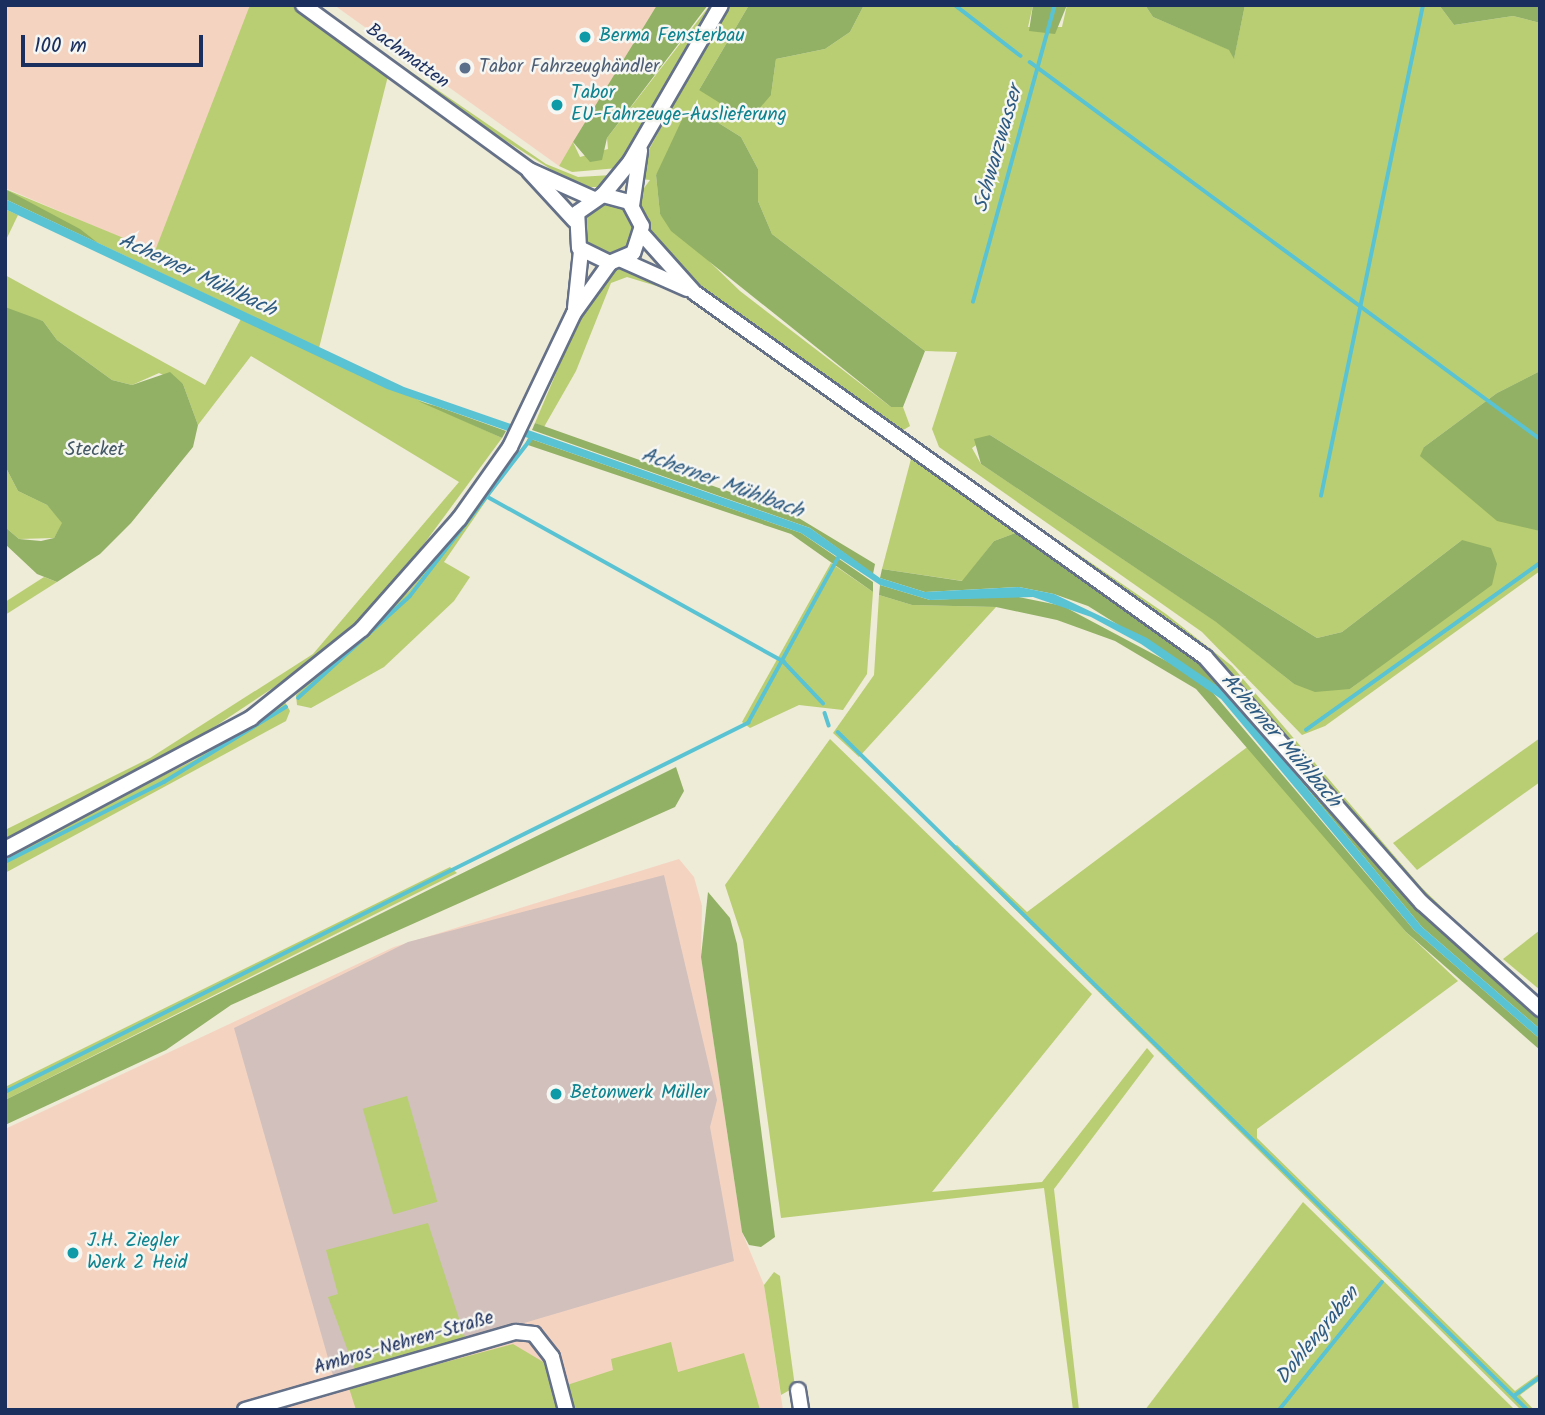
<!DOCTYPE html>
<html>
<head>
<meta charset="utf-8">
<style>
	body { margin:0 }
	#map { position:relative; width:1545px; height:1415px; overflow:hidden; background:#eeebd7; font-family:Kalam,sans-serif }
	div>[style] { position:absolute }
	.built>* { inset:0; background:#f5d3c1 }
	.industrial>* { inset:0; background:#d1c0bc }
	.green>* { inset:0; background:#b9ce72; transform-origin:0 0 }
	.round { border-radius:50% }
	.forest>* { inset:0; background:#92b164 }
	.water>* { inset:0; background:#59c3d4 }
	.stream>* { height:3.5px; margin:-1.75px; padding:0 1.75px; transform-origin:1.75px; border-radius:1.75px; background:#59c3d4 }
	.roads { filter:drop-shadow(2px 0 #657188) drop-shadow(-2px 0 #657188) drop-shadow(0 2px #657188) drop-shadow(0 -2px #657188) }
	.minor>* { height:14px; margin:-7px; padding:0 7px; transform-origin:7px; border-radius:7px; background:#fff }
	.dots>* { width:19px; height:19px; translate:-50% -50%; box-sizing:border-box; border:4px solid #f6f6f2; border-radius:50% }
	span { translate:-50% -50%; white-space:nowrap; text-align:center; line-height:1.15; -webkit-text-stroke:5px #f6f6f2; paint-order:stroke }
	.culture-label { font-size:19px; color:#0d838f }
	.left { translate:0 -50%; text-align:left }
	.street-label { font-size:19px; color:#1b2f5e }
	.service-label { font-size:19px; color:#4e5e75 }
	.park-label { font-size:19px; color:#425763 }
	.water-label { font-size:21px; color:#2e5b81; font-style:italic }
	.frame { position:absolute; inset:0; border:7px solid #1b2f5e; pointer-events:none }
	.scale { position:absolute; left:21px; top:35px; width:182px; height:32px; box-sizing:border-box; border:4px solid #1b2f5e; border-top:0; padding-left:9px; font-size:21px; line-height:24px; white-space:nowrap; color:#1b2f5e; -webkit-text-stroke:5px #f6f6f2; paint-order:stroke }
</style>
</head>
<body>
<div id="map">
	<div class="built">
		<i style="clip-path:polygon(5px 5px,253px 5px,155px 252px,5px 188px)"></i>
		<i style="clip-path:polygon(334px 5px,657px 5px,559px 166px)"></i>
		<i style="clip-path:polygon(679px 859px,694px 877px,702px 906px,701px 957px,742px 1232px,764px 1285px,783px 1410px,5px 1410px,5px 1129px,394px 947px)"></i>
	</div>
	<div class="industrial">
		<i style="clip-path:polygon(664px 875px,717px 1100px,710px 1127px,734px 1261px,334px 1379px,234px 1028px,408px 942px)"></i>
	</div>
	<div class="green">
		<i style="clip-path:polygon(250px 5px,292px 5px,388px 76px,319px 348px,98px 243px,5px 189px,155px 251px)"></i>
		<i style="clip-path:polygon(710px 5px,618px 168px,572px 172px,559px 166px,573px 142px,580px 157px,608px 149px,607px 138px)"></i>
		<i style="clip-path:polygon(evenodd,728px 5px,749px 5px,699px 90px,771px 95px,776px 59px,825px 49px,850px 32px,864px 5px,1033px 5px,1028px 27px,1062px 27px,1067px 5px,1145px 5px,1153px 17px,1230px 50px,1234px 58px,1245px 5px,1439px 5px,1454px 25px,1513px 16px,1540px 23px,1540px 371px,1497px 393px,1424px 447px,1540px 531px,1540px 571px,1325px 726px,1302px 735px,1202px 632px,939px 447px,932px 429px,957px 352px,925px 351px,772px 234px,758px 201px,758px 169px,741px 137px,701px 112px,656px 175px,660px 214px,740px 291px,891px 407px,903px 407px,910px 426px,900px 432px,720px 304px,648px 237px,638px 196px,650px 180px,640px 179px,646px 155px,728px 5px,990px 435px,1317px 638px,1342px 632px,1462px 540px,1407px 646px,1350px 689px,1294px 684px,1218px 623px,981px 464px,972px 448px,990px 435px)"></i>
		<i style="clip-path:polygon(385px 54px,546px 164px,578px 177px,612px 175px,598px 187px,579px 187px,479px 124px)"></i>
		<i class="round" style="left:583px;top:204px;width:50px;height:50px"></i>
		<i style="clip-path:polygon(5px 209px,18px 215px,5px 242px)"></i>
		<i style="clip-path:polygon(624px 268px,676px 292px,627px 277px,611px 283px,576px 371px,544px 427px,535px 423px,581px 314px,607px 272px)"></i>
		<i style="clip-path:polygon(5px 275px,205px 385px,241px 319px,502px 438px,396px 582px,327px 652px,178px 751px,5px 840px,5px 830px,150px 758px,313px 654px,459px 482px,251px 356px,198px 425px,183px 384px,159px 373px,132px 385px,112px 380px,57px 340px,43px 321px,7px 311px)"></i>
		<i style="clip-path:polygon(525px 444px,444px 562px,470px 577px,454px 601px,384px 667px,311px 708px,297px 705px,296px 695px,410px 590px)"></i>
		<i style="clip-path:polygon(923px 448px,1166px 614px,1232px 666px,1421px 887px,1540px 1003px,1457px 933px,1239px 682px,1170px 624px)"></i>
		<i style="clip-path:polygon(911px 459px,1018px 532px,994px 541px,963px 581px,882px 569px)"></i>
		<i style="clip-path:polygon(5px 466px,18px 491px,47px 505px,63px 523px,54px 538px,19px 539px,5px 527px)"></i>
		<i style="clip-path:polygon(831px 563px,873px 592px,867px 674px,843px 710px,799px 705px,750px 728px,742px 722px)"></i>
		<i style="clip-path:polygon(44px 577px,57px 582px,5px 615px,5px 602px)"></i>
		<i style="clip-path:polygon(879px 595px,912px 605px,996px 607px,859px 757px,833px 733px,874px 675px)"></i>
		<i style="clip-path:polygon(285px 702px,290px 711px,286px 721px,5px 873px,5px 855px,194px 760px)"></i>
		<i style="clip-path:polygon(1540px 738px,1540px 782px,1417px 870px,1393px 843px)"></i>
		<i style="clip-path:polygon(830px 739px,1092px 994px,932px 1192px,1042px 1182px,1147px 1048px,1154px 1056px,1054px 1189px,1079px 1410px,1073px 1410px,1044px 1188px,781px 1218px,743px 940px,725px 885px)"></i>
		<i style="clip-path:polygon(1250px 745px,1406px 932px,1458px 981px,1257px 1129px,1257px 1138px,1515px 1391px,1540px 1373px,1540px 1380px,1520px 1395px,1534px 1410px,1521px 1410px,953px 848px,957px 845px,1027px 912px)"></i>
		<i style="clip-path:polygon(450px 867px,457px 873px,5px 1100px,5px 1087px)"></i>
		<i style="clip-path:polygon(1540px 930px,1540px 990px,1503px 959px)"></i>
		<i style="left:407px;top:1096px;width:110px;height:46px;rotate:74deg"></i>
		<i style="clip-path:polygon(1303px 1202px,1404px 1301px,1515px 1410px,1145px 1410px)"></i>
		<i style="clip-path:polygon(428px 1223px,465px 1337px,355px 1370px,328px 1297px,338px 1294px,326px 1250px)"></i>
		<i style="clip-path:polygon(774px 1272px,780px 1276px,795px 1387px,781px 1395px,764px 1285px)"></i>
		<i style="clip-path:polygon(671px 1342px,678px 1372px,744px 1353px,760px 1410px,573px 1410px,567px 1385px,613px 1370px,611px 1359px)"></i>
		<i style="clip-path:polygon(513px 1344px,545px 1363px,558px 1410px,356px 1410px,349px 1388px)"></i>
	</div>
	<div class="forest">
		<i style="clip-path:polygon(657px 5px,708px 5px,607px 138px,602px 160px,590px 162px,573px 142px)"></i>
		<i style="clip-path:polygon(749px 5px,864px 5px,850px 32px,825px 49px,776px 59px,771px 95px,758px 110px,736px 113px,699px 90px)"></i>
		<i style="clip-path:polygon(1033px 5px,1067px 5px,1055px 34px,1029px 31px)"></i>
		<i style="clip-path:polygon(1145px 5px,1245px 5px,1234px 59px,1229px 50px,1153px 17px)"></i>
		<i style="clip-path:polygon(1439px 5px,1540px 5px,1540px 23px,1513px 16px,1454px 25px)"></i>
		<i style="clip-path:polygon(686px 111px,701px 112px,741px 137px,758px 169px,758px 201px,772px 234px,925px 351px,903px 407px,891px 407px,671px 231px,660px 214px,656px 175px)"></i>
		<i style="clip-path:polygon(5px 189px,80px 229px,98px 243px,5px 199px)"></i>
		<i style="clip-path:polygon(5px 307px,43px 321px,57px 340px,112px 380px,132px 385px,170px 372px,183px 384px,198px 425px,193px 447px,131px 523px,100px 554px,57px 582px,37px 574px,5px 544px,5px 527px,19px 539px,41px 541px,54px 538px,62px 523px,47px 505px,18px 491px,5px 466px)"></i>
		<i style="clip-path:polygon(1540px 371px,1540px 531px,1497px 521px,1420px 456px,1424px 447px,1497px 393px)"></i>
		<i style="clip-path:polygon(418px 401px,436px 406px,506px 431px,502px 438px)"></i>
		<i style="clip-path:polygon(535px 423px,792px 514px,875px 564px,873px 574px,810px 528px,532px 430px)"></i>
		<i style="clip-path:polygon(990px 435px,1317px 638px,1342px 632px,1462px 540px,1491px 548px,1497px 564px,1492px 585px,1350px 689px,1315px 692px,1294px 684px,1216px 622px,981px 464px,974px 439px)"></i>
		<i style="clip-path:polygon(528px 438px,801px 533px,873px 582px,873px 592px,791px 534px,525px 444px)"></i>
		<i style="clip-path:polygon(1018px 532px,1221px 678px,1425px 917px,1540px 1016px,1540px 1029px,1422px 927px,1229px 694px,1088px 606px,1054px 594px,1019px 587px,925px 592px,880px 578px,882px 569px,962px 581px,994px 541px)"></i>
		<i style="clip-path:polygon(880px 585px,930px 600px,1014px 596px,1063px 606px,1202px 680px,1414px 930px,1540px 1039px,1540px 1050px,1406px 932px,1196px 689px,1115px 641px,1057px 620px,996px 607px,912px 605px,879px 595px)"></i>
		<i style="clip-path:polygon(676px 767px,684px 791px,675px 807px,231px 1005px,166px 1050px,5px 1125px,5px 1100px)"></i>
		<i style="clip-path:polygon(708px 892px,730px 918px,737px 944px,775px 1237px,761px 1247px,749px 1245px,742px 1232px,701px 957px)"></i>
	</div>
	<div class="water">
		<i style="clip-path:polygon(5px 199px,404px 387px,810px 528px,880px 578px,925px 592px,1019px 587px,1054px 594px,1147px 638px,1229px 694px,1422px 927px,1540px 1029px,1540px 1039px,1414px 930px,1221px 699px,1141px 644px,1091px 617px,1033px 597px,930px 600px,880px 585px,801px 533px,387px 389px,5px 209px)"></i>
	</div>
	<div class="stream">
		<i style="left:955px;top:5px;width:83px;rotate:37.7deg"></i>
		<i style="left:1030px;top:62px;width:634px;rotate:36.47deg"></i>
		<i style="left:973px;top:302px;width:308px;rotate:-74.6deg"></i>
		<i style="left:1321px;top:496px;width:501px;rotate:-78.26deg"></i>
		<i style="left:488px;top:497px;width:339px;rotate:29.1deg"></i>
		<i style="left:784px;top:662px;width:57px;rotate:46.4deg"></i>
		<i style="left:298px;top:698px;width:151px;rotate:-42.3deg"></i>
		<i style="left:410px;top:596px;width:202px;rotate:-52.4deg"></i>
		<i style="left:825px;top:713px;width:13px;rotate:72deg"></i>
		<i style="left:1306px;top:730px;width:287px;rotate:-35.5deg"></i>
		<i style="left:838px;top:732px;width:967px;rotate:44.5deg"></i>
		<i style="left:5px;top:862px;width:178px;rotate:-26.7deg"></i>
		<i style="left:164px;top:782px;width:143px;rotate:-31.6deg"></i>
		<i style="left:5px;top:1092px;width:830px;rotate:-26.41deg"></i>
		<i style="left:748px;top:723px;width:190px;rotate:-61.4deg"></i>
		<i style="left:1514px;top:1396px;width:32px;rotate:-36deg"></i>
		<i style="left:1279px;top:1410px;width:164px;rotate:-51.2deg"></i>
	</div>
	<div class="roads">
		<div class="minor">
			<i style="left:303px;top:5px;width:280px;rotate:36.1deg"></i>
			<i style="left:529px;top:170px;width:69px;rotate:24deg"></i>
			<i style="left:529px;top:171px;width:67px;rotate:47.4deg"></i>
			<i style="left:603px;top:195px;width:27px;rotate:15deg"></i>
			<i style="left:629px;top:202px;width:27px;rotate:62deg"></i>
			<i style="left:642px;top:226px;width:28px;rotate:108deg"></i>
			<i style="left:633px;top:253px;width:25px;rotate:157deg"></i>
			<i style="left:610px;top:263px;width:34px;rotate:-154deg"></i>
			<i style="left:579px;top:248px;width:35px;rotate:-93deg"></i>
			<i style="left:577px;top:213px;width:32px;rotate:-35deg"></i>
			<i style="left:603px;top:195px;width:43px;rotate:-50.7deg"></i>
			<i style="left:630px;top:162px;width:181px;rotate:-59.9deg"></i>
			<i style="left:632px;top:206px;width:56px;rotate:-81.7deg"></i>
			<i style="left:642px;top:234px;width:79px;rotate:48.1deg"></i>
			<i style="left:695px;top:293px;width:627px;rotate:35.52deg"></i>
			<i style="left:1205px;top:657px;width:328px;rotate:48.6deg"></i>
			<i style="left:1422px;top:903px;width:159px;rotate:41.9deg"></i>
			<i style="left:622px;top:260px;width:71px;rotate:24deg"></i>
			<i style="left:575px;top:308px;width:57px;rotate:-84deg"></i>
			<i style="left:5px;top:849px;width:279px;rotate:-28deg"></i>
			<i style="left:251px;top:718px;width:142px;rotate:-38.7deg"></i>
			<i style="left:362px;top:629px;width:147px;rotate:-48.6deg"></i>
			<i style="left:459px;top:519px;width:88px;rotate:-54.7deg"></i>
			<i style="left:510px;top:447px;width:148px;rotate:-64.5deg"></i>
			<i style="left:574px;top:313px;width:62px;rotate:-54.2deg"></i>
			<i style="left:798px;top:1390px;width:20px;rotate:81deg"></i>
			<i style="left:245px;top:1410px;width:282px;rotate:-16.1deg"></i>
			<i style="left:516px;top:1332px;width:18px;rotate:6deg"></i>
			<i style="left:534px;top:1334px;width:29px;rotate:52deg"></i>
			<i style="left:552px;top:1357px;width:55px;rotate:75.2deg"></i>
		</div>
	</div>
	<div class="dots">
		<i style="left:585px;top:37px;background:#0f9aa8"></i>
		<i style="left:465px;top:68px;background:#5c6f8a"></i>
		<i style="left:557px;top:105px;background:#0f9aa8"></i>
		<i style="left:556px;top:1094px;background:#0f9aa8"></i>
		<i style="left:73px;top:1253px;background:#0f9aa8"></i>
	</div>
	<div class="culture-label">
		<span class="left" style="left:599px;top:37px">Berma Fensterbau</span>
		<span class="left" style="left:571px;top:105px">Tabor<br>EU-Fahrzeuge-Auslieferung</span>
		<span class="left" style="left:570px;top:1094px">Betonwerk Müller</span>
		<span class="left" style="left:87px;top:1253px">J.H. Ziegler<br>Werk 2 Heid</span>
	</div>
	<div class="street-label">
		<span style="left:407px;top:57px;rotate:36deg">Bachmatten</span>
		<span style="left:404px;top:1344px;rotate:-16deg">Ambros-Nehren-Straße</span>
	</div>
	<div class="service-label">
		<span class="left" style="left:479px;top:68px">Tabor Fahrzeughändler</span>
	</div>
	<div class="park-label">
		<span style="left:95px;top:451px">Stecket</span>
	</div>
	<div class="water-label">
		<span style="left:999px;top:149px;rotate:-74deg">Schwarzwasser</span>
		<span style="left:197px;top:276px;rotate:25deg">Acherner Mühlbach</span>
		<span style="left:722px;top:484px;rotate:20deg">Acherner Mühlbach</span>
		<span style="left:1280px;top:741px;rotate:49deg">Acherner Mühlbach</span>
		<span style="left:1318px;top:1336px;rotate:-51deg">Dohlengraben</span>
	</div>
	<div class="frame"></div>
	<div class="scale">100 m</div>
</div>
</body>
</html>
